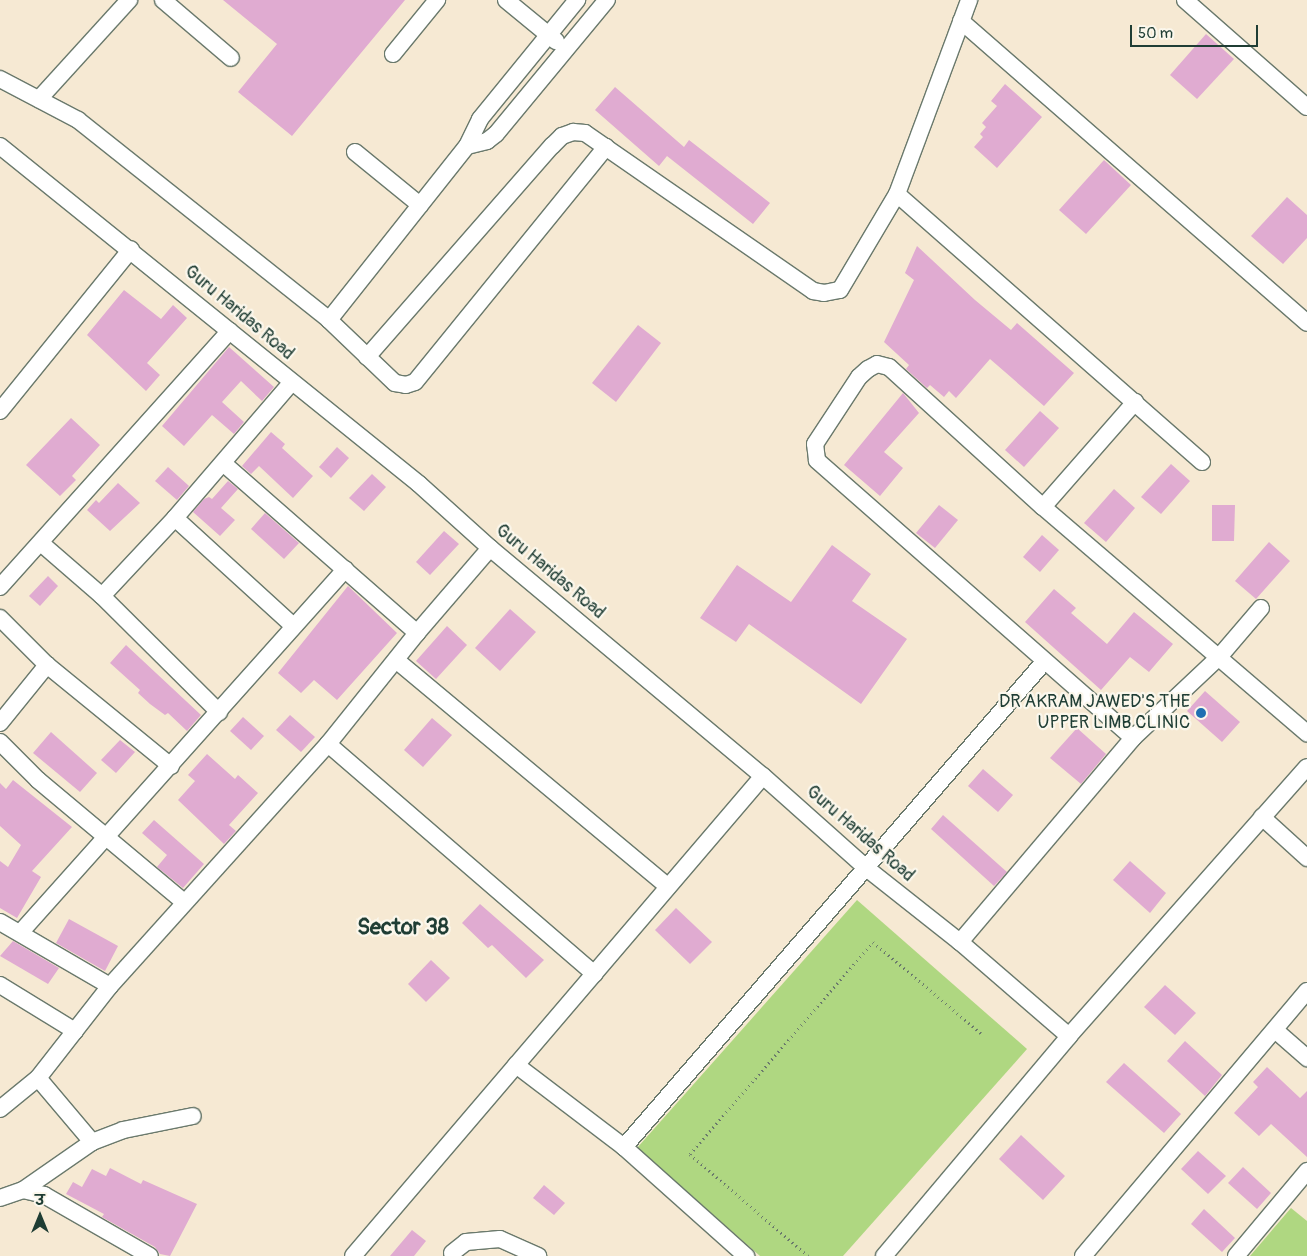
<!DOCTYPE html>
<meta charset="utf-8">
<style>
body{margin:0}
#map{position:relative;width:1307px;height:1256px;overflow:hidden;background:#f6e9d3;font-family:Pangolin,"Playpen Sans Deva",sans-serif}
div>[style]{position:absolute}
.green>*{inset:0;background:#afd781}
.building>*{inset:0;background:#e0abd1}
.path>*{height:3px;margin-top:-1.5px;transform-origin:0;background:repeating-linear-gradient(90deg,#6a796c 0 1px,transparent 0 5px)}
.roads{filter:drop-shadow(1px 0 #6a796c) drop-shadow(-1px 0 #6a796c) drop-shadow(0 1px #6a796c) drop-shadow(0 -1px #6a796c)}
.minor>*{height:16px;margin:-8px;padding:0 8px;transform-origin:8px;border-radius:8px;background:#fff}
.dots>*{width:14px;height:14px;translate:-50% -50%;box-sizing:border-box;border:2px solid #fbf7ec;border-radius:50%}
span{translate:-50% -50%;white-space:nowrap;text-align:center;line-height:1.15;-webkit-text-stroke:4.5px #fbf7ec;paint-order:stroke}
.street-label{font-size:18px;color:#1f3d34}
.poi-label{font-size:18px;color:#1f3d34}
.right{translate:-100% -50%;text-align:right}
.district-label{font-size:22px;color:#1f3d34;font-weight:700}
.north{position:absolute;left:15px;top:1191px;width:50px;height:50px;-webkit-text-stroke:4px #fbf7ec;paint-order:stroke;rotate:0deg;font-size:14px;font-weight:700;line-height:20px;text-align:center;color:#1f3d34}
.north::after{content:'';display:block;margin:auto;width:18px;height:22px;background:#1f3d34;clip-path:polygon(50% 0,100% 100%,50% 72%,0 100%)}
.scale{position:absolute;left:1130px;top:25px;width:128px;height:22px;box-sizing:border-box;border:2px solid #1f3d34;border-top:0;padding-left:6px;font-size:15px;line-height:18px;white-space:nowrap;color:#1f3d34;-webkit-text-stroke:4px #fbf7ec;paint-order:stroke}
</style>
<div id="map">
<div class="green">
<i style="clip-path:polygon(857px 900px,1027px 1049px,843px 1256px,760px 1256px,637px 1148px)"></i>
<i style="clip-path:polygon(1291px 1208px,1307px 1221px,1307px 1256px,1250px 1256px)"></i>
</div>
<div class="building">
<i style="clip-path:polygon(223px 0,405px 0,292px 136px,238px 92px,277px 44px)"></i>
<i style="clip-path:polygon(1206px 34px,1234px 59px,1197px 99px,1170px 75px)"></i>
<i style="clip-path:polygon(1005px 84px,1042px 117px,997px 168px,974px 147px,983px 137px,980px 134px,986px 127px,982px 123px,997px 106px,991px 101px)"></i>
<i style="clip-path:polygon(615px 87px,684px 147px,689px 140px,770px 203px,753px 224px,667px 156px,659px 166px,595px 110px)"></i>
<i style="clip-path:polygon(1104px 160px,1131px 185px,1086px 234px,1059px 210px)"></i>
<i style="clip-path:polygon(1287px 197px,1307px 215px,1307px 238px,1283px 264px,1251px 236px)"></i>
<i style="clip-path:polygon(917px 246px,975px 300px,1011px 330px,1017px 323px,1074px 373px,1044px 406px,990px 359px,956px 398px,949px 391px,944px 397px,930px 385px,927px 388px,906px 369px,909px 365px,884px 342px,914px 280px,905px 273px)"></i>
<i style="clip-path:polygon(124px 290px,161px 319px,173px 305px,187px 318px,147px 363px,160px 375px,146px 391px,87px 335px)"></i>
<i style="clip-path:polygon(638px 325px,661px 343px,616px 402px,592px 383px)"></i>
<i style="clip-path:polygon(229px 347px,274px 387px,262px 401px,241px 381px,222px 402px,244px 422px,234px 434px,212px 415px,184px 446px,162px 426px)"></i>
<i style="clip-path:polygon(903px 393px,919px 413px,884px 452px,903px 468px,880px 496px,844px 465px)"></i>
<i style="clip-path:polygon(1040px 411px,1059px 428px,1024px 467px,1005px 450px)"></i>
<i style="clip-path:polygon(71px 418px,100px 445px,72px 476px,76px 480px,60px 496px,26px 465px)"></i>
<i style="clip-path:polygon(271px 432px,285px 444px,282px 448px,313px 476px,293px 498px,259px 466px,251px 474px,242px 466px)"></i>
<i style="clip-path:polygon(337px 447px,349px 458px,331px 478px,319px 467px)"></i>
<i style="clip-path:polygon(1171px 464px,1190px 481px,1161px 514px,1141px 497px)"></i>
<i style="clip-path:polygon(168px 467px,189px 486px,177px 500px,155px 481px)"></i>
<i style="clip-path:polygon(372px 474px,386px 487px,364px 511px,349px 498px)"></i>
<i style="clip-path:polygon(228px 481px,238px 489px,221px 508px,235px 520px,220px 536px,193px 512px,204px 499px,209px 497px,212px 499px)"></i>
<i style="clip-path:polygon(118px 483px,140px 503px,110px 531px,87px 510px,96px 500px,99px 503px)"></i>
<i style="clip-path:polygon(1114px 489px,1135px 508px,1106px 542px,1084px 523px)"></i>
<i style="clip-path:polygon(939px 505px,958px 520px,935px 548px,916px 533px)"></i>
<i style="clip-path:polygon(1212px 505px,1235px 505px,1234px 541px,1212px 541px)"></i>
<i style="clip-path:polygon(265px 513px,299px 543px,284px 559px,251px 529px)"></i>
<i style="clip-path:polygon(444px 531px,459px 544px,430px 575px,416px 562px)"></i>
<i style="clip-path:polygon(1042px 535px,1059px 550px,1040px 572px,1023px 557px)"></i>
<i style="clip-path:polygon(1269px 542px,1290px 561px,1256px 599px,1235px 581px)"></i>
<i style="clip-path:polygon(832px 545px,871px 574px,852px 601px,907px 639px,861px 704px,749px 624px,736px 642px,700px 618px,737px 565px,791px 602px)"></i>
<i style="clip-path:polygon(48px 576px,58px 586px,40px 606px,29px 596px)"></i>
<i style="clip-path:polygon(348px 586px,397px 633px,337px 700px,314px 680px,301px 693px,278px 673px)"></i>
<i style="clip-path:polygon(1054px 589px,1076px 608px,1071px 613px,1107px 644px,1134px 612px,1173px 644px,1149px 672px,1130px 657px,1101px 690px,1025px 622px)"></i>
<i style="clip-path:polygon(510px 609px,536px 632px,500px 671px,475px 648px)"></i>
<i style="clip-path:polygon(447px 626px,467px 645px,436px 679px,416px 661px)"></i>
<i style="clip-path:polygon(126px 645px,201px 715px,187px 731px,168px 713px,165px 715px,150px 704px,138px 693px,140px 690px,110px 663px)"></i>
<i style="clip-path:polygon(1205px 691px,1240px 722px,1222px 742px,1187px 711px)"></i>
<i style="clip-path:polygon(290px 715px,315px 737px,301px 752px,276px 730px)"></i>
<i style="clip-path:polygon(243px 717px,264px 736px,251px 750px,230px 731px)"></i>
<i style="clip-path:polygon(432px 718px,452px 735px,423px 767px,404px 750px)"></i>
<i style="clip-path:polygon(1077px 728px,1106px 754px,1081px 784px,1050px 758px)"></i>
<i style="clip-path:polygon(51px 732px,97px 773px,80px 792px,33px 753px)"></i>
<i style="clip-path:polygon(120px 740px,135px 752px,116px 773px,101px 760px)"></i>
<i style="clip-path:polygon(207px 754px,235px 779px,238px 775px,258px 793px,229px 825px,236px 831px,224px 844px,178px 800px,195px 781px,188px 775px)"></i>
<i style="clip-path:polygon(983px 769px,1013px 795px,998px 812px,968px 786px)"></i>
<i style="clip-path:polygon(13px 780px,72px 827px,32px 871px,41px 877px,17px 918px,0 908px,0 861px,8px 867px,21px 845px,0 826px,0 783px,6px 789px)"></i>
<i style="clip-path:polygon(943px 815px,1007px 872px,994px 886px,931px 829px)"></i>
<i style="clip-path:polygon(154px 820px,204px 864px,183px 888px,157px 867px,167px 855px,142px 833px)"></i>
<i style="clip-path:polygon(1130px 861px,1166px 893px,1150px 913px,1113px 880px)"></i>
<i style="clip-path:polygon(480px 904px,544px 960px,526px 978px,492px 945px,488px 948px,462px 923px)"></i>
<i style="clip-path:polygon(676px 908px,712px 942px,690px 964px,655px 930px)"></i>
<i style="clip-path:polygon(69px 919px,118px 946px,105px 971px,56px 943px)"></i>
<i style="clip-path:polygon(13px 941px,59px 968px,48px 984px,0 956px)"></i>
<i style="clip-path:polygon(431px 960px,450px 978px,426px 1002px,408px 984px)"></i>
<i style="clip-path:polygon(1165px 985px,1196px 1013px,1175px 1035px,1144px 1007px)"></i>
<i style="clip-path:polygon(1185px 1041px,1222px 1075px,1205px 1096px,1167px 1061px)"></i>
<i style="clip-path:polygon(1124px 1063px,1181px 1114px,1164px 1133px,1106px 1082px)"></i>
<i style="clip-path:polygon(1267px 1067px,1300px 1098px,1307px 1091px,1307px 1157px,1271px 1124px,1259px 1136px,1234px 1113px,1258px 1087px,1253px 1082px)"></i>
<i style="clip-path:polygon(1021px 1135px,1065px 1176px,1043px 1200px,999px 1159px)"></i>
<i style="clip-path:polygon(1198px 1151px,1226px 1176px,1208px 1194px,1181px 1169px)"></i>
<i style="clip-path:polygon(1243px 1167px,1271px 1193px,1257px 1209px,1228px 1183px)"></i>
<i style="clip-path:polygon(110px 1168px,141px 1184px,143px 1180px,197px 1204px,170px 1256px,160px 1254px,155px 1247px,102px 1217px,104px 1214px,66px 1194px,73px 1182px,82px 1187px,92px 1169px,106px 1176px)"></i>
<i style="clip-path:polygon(544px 1185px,565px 1203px,554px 1215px,533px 1198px)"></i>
<i style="clip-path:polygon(1204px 1209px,1235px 1238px,1222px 1252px,1191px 1224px)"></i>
<i style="clip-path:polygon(412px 1230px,426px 1241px,414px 1256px,390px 1256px)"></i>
</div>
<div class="path">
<i style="left:808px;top:1256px;width:156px;rotate:-139.2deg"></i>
<i style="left:690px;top:1154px;width:280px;rotate:-49.2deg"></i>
<i style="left:873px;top:942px;width:143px;rotate:40.2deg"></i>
</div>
<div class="roads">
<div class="minor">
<i style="left:163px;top:0;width:89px;rotate:40.5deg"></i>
<i style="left:506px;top:0;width:65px;rotate:39.4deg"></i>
<i style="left:1185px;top:0;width:162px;rotate:41.3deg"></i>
<i style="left:961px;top:21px;width:459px;rotate:41.1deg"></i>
<i style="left:393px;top:54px;width:70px;rotate:-50.8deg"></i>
<i style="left:0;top:79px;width:88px;rotate:27.7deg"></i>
<i style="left:78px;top:120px;width:321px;rotate:38.5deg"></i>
<i style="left:329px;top:320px;width:91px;rotate:43.7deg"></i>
<i style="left:395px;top:383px;width:11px;rotate:10deg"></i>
<i style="left:406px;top:385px;width:9px;rotate:-18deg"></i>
<i style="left:415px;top:382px;width:303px;rotate:-50.9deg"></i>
<i style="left:39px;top:99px;width:134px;rotate:-47.7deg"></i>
<i style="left:0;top:146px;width:538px;rotate:38.89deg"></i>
<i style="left:419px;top:484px;width:96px;rotate:42deg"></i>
<i style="left:490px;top:548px;width:356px;rotate:39.9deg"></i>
<i style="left:763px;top:776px;width:137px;rotate:41.7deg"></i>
<i style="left:865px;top:867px;width:121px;rotate:38.3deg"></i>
<i style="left:960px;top:942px;width:144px;rotate:40.8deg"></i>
<i style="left:467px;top:146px;width:21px;rotate:-14deg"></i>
<i style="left:487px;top:141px;width:11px;rotate:-38deg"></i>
<i style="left:496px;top:134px;width:174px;rotate:-50.4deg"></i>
<i style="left:355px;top:152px;width:84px;rotate:39.2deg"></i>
<i style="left:897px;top:194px;width:406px;rotate:41.3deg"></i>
<i style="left:329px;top:320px;width:222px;rotate:-51.6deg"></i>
<i style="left:467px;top:146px;width:30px;rotate:-64deg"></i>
<i style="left:480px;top:119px;width:154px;rotate:-50.8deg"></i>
<i style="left:367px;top:357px;width:281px;rotate:-48.8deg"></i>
<i style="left:552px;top:146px;width:14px;rotate:-45deg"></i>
<i style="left:562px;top:136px;width:12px;rotate:-20deg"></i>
<i style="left:573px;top:132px;width:12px;rotate:5deg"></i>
<i style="left:585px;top:133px;width:277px;rotate:34.7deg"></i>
<i style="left:813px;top:291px;width:11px;rotate:10deg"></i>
<i style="left:824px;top:293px;width:16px;rotate:-11deg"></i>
<i style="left:840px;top:290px;width:112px;rotate:-59.3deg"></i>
<i style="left:897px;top:194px;width:207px;rotate:-69.6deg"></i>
<i style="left:0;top:411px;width:208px;rotate:-51deg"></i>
<i style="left:223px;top:463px;width:258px;rotate:41.2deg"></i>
<i style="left:1043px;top:507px;width:140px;rotate:-48.8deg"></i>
<i style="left:175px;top:518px;width:159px;rotate:42.4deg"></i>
<i style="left:42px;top:544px;width:79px;rotate:40.9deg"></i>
<i style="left:102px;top:596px;width:165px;rotate:44.8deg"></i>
<i style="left:0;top:587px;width:344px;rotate:-48.1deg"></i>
<i style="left:102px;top:596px;width:107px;rotate:-46.9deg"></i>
<i style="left:175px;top:518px;width:179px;rotate:-49.3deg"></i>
<i style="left:0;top:618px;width:66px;rotate:45deg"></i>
<i style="left:47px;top:665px;width:160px;rotate:39.2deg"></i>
<i style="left:396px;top:660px;width:354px;rotate:39.8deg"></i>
<i style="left:0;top:723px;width:75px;rotate:-51deg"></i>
<i style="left:1133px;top:738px;width:421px;rotate:-138.7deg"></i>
<i style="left:817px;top:460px;width:16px;rotate:-97deg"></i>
<i style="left:815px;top:444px;width:80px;rotate:-56.7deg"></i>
<i style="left:859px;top:377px;width:12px;rotate:-42deg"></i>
<i style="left:868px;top:369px;width:10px;rotate:-29deg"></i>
<i style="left:877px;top:364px;width:12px;rotate:14deg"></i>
<i style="left:889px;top:367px;width:208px;rotate:42.3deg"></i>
<i style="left:1043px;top:507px;width:348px;rotate:40.6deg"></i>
<i style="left:0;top:742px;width:54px;rotate:45deg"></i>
<i style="left:38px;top:780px;width:190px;rotate:39.9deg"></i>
<i style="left:328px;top:744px;width:352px;rotate:40.8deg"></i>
<i style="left:1262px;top:817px;width:61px;rotate:42.3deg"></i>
<i style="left:0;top:922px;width:127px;rotate:30.2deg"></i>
<i style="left:20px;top:933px;width:488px;rotate:-48.2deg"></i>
<i style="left:960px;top:942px;width:267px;rotate:-49.7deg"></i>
<i style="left:1133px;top:738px;width:120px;rotate:-43.3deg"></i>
<i style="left:1220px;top:656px;width:63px;rotate:-49.5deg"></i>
<i style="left:0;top:985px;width:88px;rotate:31.5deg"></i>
<i style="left:1275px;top:1030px;width:43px;rotate:41.2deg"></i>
<i style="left:516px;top:1065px;width:136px;rotate:37.2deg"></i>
<i style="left:624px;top:1147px;width:164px;rotate:41.8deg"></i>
<i style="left:38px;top:1078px;width:84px;rotate:49.8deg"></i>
<i style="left:0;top:1109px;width:49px;rotate:-39.2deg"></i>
<i style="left:38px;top:1078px;width:117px;rotate:-52deg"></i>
<i style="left:110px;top:986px;width:326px;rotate:-48deg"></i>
<i style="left:328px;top:744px;width:142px;rotate:-51.3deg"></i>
<i style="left:417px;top:633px;width:112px;rotate:-49.3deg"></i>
<i style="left:624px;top:1147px;width:642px;rotate:-49.11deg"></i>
<i style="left:23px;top:1190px;width:84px;rotate:-34.8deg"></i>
<i style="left:92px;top:1142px;width:33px;rotate:-21deg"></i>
<i style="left:123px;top:1130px;width:71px;rotate:-11.3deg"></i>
<i style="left:0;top:1198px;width:24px;rotate:-19deg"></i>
<i style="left:23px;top:1190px;width:22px;rotate:13deg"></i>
<i style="left:44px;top:1195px;width:122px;rotate:29.9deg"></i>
<i style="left:452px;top:1253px;width:18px;rotate:-38deg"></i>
<i style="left:466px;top:1242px;width:34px;rotate:-5deg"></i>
<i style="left:500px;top:1239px;width:42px;rotate:24.1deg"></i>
<i style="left:353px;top:1256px;width:631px;rotate:-49.5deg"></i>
<i style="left:884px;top:1256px;width:287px;rotate:-49.9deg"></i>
<i style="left:1069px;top:1036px;width:359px;rotate:-48.5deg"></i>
<i style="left:1083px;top:1256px;width:347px;rotate:-49.8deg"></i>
<i style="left:1236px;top:1256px;width:111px;rotate:-50.1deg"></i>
</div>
</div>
<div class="dots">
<i style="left:1201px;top:713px;background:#1f6fb2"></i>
</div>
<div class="street-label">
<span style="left:239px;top:313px;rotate:40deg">Guru Haridas Road</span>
<span style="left:550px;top:572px;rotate:40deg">Guru Haridas Road</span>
<span style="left:860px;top:834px;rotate:41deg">Guru Haridas Road</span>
</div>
<div class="poi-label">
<span class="right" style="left:1190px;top:713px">DR AKRAM JAWED'S THE<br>UPPER LIMB CLINIC</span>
</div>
<div class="district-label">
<span style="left:403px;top:928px">Sector 38</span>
</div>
<div class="north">उ</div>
<div class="scale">50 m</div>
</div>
